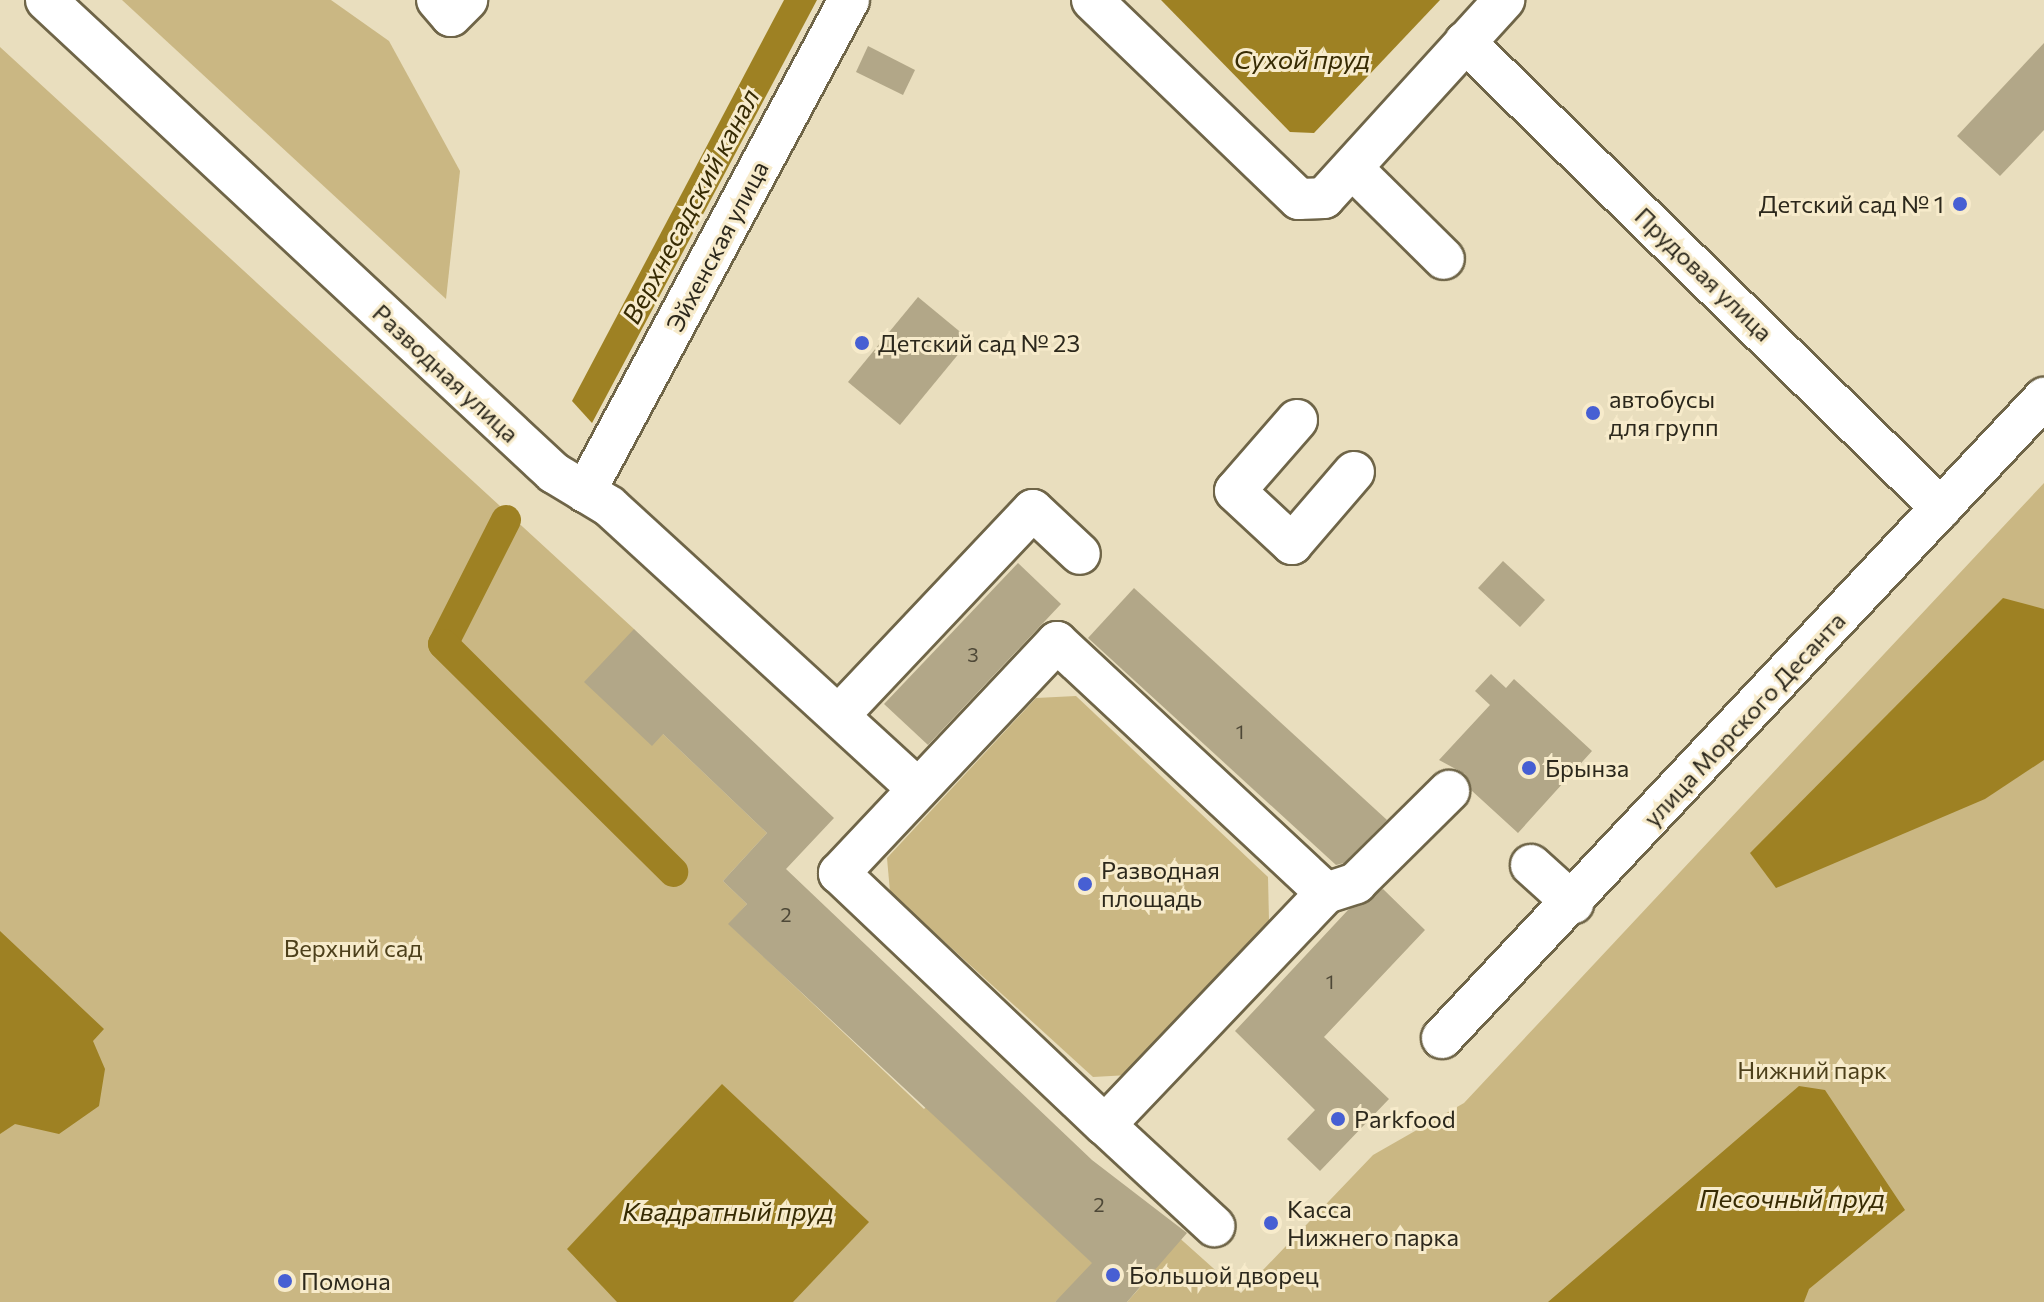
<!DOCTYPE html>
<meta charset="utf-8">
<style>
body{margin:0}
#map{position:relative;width:2044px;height:1302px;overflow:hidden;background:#e9debe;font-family:Commissioner,sans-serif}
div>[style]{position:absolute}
.green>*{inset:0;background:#cab783}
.water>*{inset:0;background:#9e8123}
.canal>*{height:30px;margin:-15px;padding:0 15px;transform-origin:15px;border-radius:15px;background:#9e8123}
.building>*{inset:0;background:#b2a788}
.roads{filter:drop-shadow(2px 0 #6f6548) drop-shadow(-2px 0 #6f6548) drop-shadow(0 2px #6f6548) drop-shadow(0 -2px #6f6548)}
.minor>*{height:40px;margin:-20px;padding:0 20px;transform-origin:20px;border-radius:20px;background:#fff}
.dots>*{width:22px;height:22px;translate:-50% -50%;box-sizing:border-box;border:4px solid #f7ebcb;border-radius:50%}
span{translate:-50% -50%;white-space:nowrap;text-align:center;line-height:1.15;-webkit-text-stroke:6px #f7ebcb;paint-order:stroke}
.number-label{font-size:20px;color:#4e4837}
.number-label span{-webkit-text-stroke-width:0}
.poi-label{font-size:24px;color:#2c281c}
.right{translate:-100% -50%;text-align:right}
.left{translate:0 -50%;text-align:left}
.street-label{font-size:24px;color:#2c281c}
.park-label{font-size:24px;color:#4d401b}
.water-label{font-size:26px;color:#372b03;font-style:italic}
</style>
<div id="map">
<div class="green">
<i style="clip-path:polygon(122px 0,331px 0,389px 41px,460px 171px,446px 299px)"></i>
<i style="clip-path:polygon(0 47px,634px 629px,663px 734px,767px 833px,723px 881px,747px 904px,729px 924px,924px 1109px,946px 1087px,951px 1131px,1096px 1266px,1055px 1302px,0 1302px)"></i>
<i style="clip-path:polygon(2044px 483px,2044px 1302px,1127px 1302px,1145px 1282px,1119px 1258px,1156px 1217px,1241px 1293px,1373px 1155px,1464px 1103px)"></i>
<i style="clip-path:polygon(1076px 696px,1268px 877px,1269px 921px,1129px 1075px,1093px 1077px,890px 892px,887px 858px,1036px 698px)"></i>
</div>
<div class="water">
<i style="clip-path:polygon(784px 0,817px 0,592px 423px,572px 401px)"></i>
<i style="clip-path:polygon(1161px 0,1440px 0,1314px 133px,1290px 132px)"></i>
<i style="clip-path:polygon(2003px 598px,2044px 609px,2044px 760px,1985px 799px,1776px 888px,1750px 853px)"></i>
<i style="clip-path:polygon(0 931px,104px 1029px,93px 1041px,105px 1069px,99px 1106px,59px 1134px,15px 1124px,0 1134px)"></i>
<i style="clip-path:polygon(722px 1084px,869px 1222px,793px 1302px,617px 1302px,567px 1249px)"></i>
<i style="clip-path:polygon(1799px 1086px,1825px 1090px,1905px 1210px,1809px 1289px,1804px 1302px,1548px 1302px)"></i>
</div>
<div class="canal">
<i style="left:506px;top:520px;width:139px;rotate:116.9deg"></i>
<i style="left:443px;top:644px;width:324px;rotate:44.7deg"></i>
</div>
<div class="building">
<i style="clip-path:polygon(2044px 43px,2044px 130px,2000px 176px,1957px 136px)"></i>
<i style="clip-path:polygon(868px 46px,915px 70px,903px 95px,856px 72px)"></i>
<i style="clip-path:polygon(918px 297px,970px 340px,900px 425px,848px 382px)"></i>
<i style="clip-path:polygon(1503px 561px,1545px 600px,1520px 627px,1478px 588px)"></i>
<i style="clip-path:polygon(1018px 563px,1061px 604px,928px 745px,884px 704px)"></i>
<i style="clip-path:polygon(1134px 588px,1387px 820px,1344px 863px,1336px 865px,1088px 638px)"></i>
<i style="clip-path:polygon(634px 629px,834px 818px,786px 869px,1092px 1160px,1187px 1233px,1127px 1302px,1055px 1302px,1092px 1263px,728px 924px,747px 904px,723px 881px,767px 833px,663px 734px,652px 746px,584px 682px)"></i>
<i style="clip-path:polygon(1491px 674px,1506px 688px,1514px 679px,1592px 751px,1518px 833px,1471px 790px,1465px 774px,1439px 760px,1490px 705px,1475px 691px)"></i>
<i style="clip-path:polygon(1383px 889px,1425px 930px,1324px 1037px,1389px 1099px,1320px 1171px,1287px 1139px,1315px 1110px,1235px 1031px,1348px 910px)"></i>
</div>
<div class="roads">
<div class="minor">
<i style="left:46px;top:0;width:694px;rotate:42.96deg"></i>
<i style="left:554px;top:473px;width:64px;rotate:31deg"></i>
<i style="left:609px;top:506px;width:419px;rotate:42.5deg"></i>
<i style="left:437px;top:0;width:21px;rotate:49deg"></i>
<i style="left:451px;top:16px;width:23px;rotate:-45deg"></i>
<i style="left:1092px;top:0;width:287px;rotate:43.9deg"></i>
<i style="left:1299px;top:199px;width:25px;rotate:-2deg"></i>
<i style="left:1324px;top:198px;width:268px;rotate:-47.7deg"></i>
<i style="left:1465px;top:42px;width:666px;rotate:44.39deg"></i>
<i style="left:1352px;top:168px;width:129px;rotate:44.7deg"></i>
<i style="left:1297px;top:420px;width:94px;rotate:131.1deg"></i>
<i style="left:1235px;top:491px;width:78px;rotate:42.9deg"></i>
<i style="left:1292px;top:544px;width:95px;rotate:-49.3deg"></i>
<i style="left:585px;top:492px;width:558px;rotate:-61.78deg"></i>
<i style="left:839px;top:715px;width:282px;rotate:-46.6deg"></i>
<i style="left:1033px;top:510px;width:64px;rotate:43.1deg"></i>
<i style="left:1531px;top:865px;width:57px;rotate:42.1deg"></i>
<i style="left:1326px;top:893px;width:368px;rotate:-137deg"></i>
<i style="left:1057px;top:642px;width:318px;rotate:133.3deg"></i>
<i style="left:839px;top:873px;width:366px;rotate:43.5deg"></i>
<i style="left:1105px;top:1125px;width:320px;rotate:-46.4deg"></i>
<i style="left:1326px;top:893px;width:32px;rotate:-18deg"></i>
<i style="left:1356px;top:883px;width:131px;rotate:-44.7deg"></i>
<i style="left:1442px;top:1038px;width:879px;rotate:-46.75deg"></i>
<i style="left:1105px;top:1125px;width:149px;rotate:42.8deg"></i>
</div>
</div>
<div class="dots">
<i style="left:1960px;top:204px;background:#475fd3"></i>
<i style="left:862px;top:343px;background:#475fd3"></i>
<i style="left:1593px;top:413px;background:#475fd3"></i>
<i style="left:1529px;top:768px;background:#475fd3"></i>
<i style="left:1085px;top:884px;background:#475fd3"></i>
<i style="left:1338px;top:1119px;background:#475fd3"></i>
<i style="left:1271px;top:1223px;background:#475fd3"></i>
<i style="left:1113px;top:1275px;background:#475fd3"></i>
<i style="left:285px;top:1281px;background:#475fd3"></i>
</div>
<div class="number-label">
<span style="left:973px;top:654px">3</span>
<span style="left:1240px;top:731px">1</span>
<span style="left:786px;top:914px">2</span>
<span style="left:1330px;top:981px">1</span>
<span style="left:1099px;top:1204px">2</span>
</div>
<div class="poi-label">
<span class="right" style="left:1944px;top:204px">Детский сад № 1</span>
<span class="left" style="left:878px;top:343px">Детский сад № 23</span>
<span class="left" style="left:1609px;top:413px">автобусы<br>для групп</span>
<span class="left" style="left:1545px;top:768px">Брынза</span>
<span class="left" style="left:1101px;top:884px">Разводная<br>площадь</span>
<span class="left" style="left:1354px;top:1119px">Parkfood</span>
<span class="left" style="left:1287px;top:1223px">Касса<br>Нижнего парка</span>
<span class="left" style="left:1129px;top:1275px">Большой дворец</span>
<span class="left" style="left:301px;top:1281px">Помона</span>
</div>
<div class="street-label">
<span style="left:717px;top:246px;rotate:-62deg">Эйхенская улица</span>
<span style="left:1704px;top:274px;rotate:44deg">Прудовая улица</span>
<span style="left:446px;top:373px;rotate:43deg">Разводная улица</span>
<span style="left:1744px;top:719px;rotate:-47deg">улица Морского Десанта</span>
</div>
<div class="park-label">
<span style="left:353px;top:948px">Верхний сад</span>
<span style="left:1812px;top:1070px">Нижний парк</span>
</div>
<div class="water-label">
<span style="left:1302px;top:59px">Сухой пруд</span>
<span style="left:690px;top:206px;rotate:-62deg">Верхнесадский канал</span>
<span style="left:1792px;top:1198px">Песочный пруд</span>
<span style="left:728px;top:1211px">Квадратный пруд</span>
</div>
</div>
